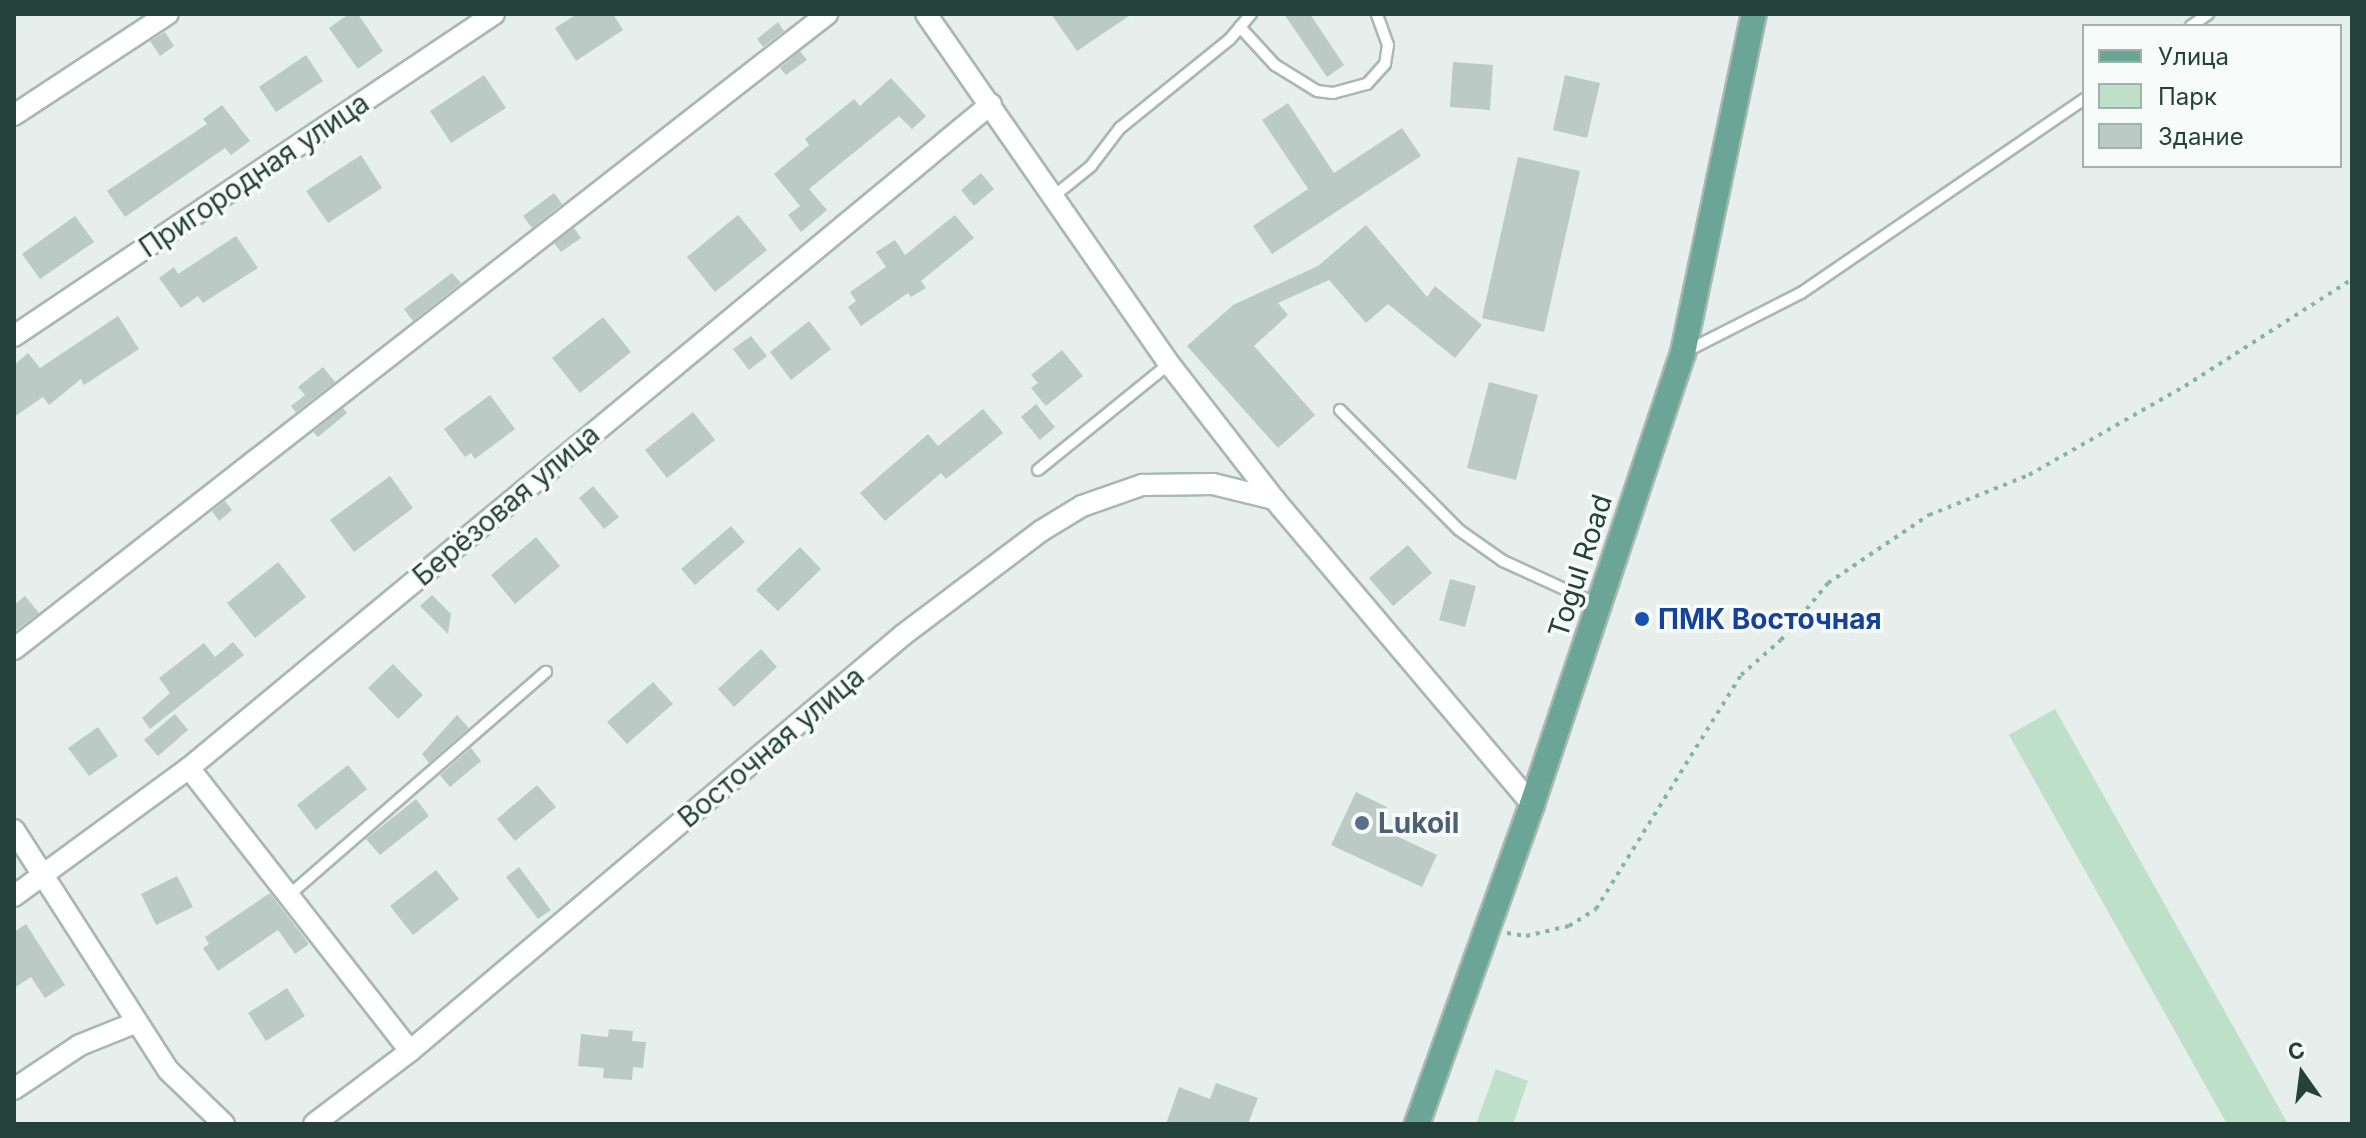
<!DOCTYPE html>
<meta charset="utf-8">
<style>
body{margin:0}
#map{position:relative;width:2366px;height:1138px;overflow:hidden;background:#e6efeb;font-family:Inter,sans-serif}
div>[style]{position:absolute}
.green>*{inset:0;background:#bfe0c8}
.building>*{inset:0;background:#bbcac4}
.path>*{height:4px;margin-top:-2px;transform-origin:0;background:repeating-linear-gradient(90deg,#86b3a5 0 4px,transparent 0 10px)}
.roads{filter:drop-shadow(2px 0 #a8b8b2) drop-shadow(-2px 0 #a8b8b2) drop-shadow(0 2px #a8b8b2) drop-shadow(0 -2px #a8b8b2)}
.service>*{height:10px;margin:-5px;padding:0 5px;transform-origin:5px;border-radius:5px;background:#fff}
.minor>*{height:20px;margin:-10px;padding:0 10px;transform-origin:10px;border-radius:10px;background:#fff}
.primary>*{height:24px;margin:-12px;padding:0 12px;transform-origin:12px;border-radius:12px;background:#6aa596}
.dots>*{width:22px;height:22px;translate:-50% -50%;box-sizing:border-box;border:4px solid #f7fbf9;border-radius:50%}
span{translate:-50% -50%;white-space:nowrap;text-align:center;line-height:1.15;-webkit-text-stroke:7px #f7fbf9;paint-order:stroke}
.street-label{font-size:28px;color:#24423a}
.transit-label{font-size:28px;color:#164399;font-weight:700}
.left{translate:0 -50%;text-align:left}
.service-label{font-size:28px;color:#4e5e75;font-weight:700}
.frame{position:absolute;inset:0;border:16px solid #24423a;pointer-events:none}
.legend{position:absolute;left:2082px;top:24px;width:260px;height:144px;box-sizing:border-box;background:#f7fbf9;border:2px solid #a3b1ad;margin:0;padding:10px 14px;list-style:none;font-size:24px;color:#24423a}
.legend li{display:flex;align-items:center;gap:16px;height:40px}
.legend b{width:40px;border:2px solid #a3b1ad}
.north{position:absolute;left:2262px;top:1034px;width:80px;height:80px;-webkit-text-stroke:6px #f7fbf9;paint-order:stroke;rotate:346deg;font-size:22px;font-weight:700;line-height:32px;text-align:center;color:#24423a}
.north::after{content:'';display:block;margin:auto;width:28px;height:36px;background:#24423a;clip-path:polygon(50% 0,100% 100%,50% 72%,0 100%)}
</style>
<div id="map">
<div class="green">
<i style="clip-path:polygon(2055px 709px,2288px 1124px,2227px 1124px,2009px 735px)"></i>
<i style="clip-path:polygon(1496px 1069px,1528px 1081px,1513px 1124px,1476px 1124px)"></i>
</div>
<div class="building">
<i style="clip-path:polygon(349px 14px,358px 14px,383px 51px,358px 69px,329px 28px)"></i>
<i style="clip-path:polygon(577px 14px,613px 14px,623px 30px,576px 61px,555px 28px)"></i>
<i style="clip-path:polygon(1051px 14px,1132px 14px,1077px 51px)"></i>
<i style="clip-path:polygon(1284px 14px,1310px 14px,1344px 65px,1327px 77px)"></i>
<i style="clip-path:polygon(778px 22px,784px 31px,763px 47px,757px 39px)"></i>
<i style="clip-path:polygon(165px 32px,174px 46px,160px 56px,150px 41px)"></i>
<i style="clip-path:polygon(800px 51px,807px 60px,786px 75px,780px 68px)"></i>
<i style="clip-path:polygon(306px 55px,323px 81px,276px 112px,259px 87px)"></i>
<i style="clip-path:polygon(1453px 62px,1493px 65px,1490px 110px,1450px 107px)"></i>
<i style="clip-path:polygon(484px 75px,506px 108px,451px 143px,430px 111px)"></i>
<i style="clip-path:polygon(1565px 75px,1600px 83px,1587px 138px,1553px 130px)"></i>
<i style="clip-path:polygon(891px 78px,926px 116px,912px 129px,899px 116px,809px 189px,827px 210px,801px 232px,788px 215px,800px 206px,774px 174px,809px 145px,805px 139px,854px 99px,860px 106px)"></i>
<i style="clip-path:polygon(1288px 103px,1334px 173px,1402px 128px,1421px 156px,1272px 254px,1253px 226px,1308px 189px,1262px 120px)"></i>
<i style="clip-path:polygon(222px 105px,250px 141px,231px 155px,225px 148px,125px 217px,107px 191px,207px 124px,203px 119px)"></i>
<i style="clip-path:polygon(361px 155px,382px 188px,328px 223px,306px 191px)"></i>
<i style="clip-path:polygon(1518px 157px,1580px 171px,1544px 332px,1482px 318px)"></i>
<i style="clip-path:polygon(981px 173px,994px 189px,974px 206px,961px 190px)"></i>
<i style="clip-path:polygon(554px 193px,562px 204px,532px 228px,523px 216px)"></i>
<i style="clip-path:polygon(738px 215px,767px 250px,715px 292px,687px 257px)"></i>
<i style="clip-path:polygon(955px 215px,974px 238px,921px 281px,926px 288px,911px 297px,908px 293px,861px 326px,848px 307px,856px 301px,850px 292px,886px 267px,876px 252px,895px 240px,905px 255px)"></i>
<i style="clip-path:polygon(75px 216px,94px 242px,40px 279px,22px 254px)"></i>
<i style="clip-path:polygon(1366px 225px,1427px 297px,1435px 286px,1482px 325px,1455px 358px,1388px 304px,1366px 323px,1329px 280px,1278px 303px,1288px 315px,1254px 346px,1315px 415px,1278px 448px,1187px 346px,1233px 305px,1318px 266px)"></i>
<i style="clip-path:polygon(574px 228px,581px 238px,561px 252px,554px 243px)"></i>
<i style="clip-path:polygon(236px 236px,258px 268px,203px 303px,198px 296px,181px 308px,159px 278px,174px 267px,178px 274px)"></i>
<i style="clip-path:polygon(452px 273px,461px 283px,413px 321px,404px 309px)"></i>
<i style="clip-path:polygon(118px 316px,139px 349px,84px 385px,81px 379px,49px 405px,43px 397px,14px 417px,14px 365px,28px 353px,40px 368px)"></i>
<i style="clip-path:polygon(603px 317px,631px 352px,580px 393px,552px 358px)"></i>
<i style="clip-path:polygon(809px 321px,831px 349px,791px 380px,770px 352px)"></i>
<i style="clip-path:polygon(751px 336px,767px 356px,749px 370px,733px 349px)"></i>
<i style="clip-path:polygon(1062px 350px,1083px 376px,1046px 406px,1031px 388px,1038px 383px,1031px 375px)"></i>
<i style="clip-path:polygon(323px 367px,335px 382px,296px 412px,291px 406px,305px 395px,298px 387px)"></i>
<i style="clip-path:polygon(1489px 382px,1538px 395px,1516px 480px,1467px 468px)"></i>
<i style="clip-path:polygon(490px 395px,515px 429px,475px 459px,471px 453px,465px 457px,444px 429px)"></i>
<i style="clip-path:polygon(1036px 404px,1055px 427px,1040px 440px,1021px 417px)"></i>
<i style="clip-path:polygon(343px 408px,347px 413px,318px 437px,313px 432px)"></i>
<i style="clip-path:polygon(983px 409px,1003px 433px,946px 479px,941px 473px,885px 521px,860px 493px,928px 434px,938px 446px)"></i>
<i style="clip-path:polygon(693px 412px,715px 440px,667px 478px,645px 450px)"></i>
<i style="clip-path:polygon(390px 476px,413px 508px,354px 552px,330px 520px)"></i>
<i style="clip-path:polygon(593px 486px,619px 517px,604px 529px,579px 498px)"></i>
<i style="clip-path:polygon(225px 501px,232px 510px,219px 521px,212px 511px)"></i>
<i style="clip-path:polygon(731px 526px,745px 542px,695px 585px,681px 569px)"></i>
<i style="clip-path:polygon(536px 537px,560px 566px,515px 604px,491px 575px)"></i>
<i style="clip-path:polygon(1408px 545px,1432px 573px,1393px 606px,1369px 578px)"></i>
<i style="clip-path:polygon(800px 547px,821px 569px,778px 611px,756px 590px)"></i>
<i style="clip-path:polygon(278px 562px,306px 597px,255px 638px,227px 603px)"></i>
<i style="clip-path:polygon(1450px 579px,1476px 586px,1465px 627px,1439px 620px)"></i>
<i style="clip-path:polygon(432px 595px,451px 614px,448px 634px,420px 606px)"></i>
<i style="clip-path:polygon(25px 596px,39px 613px,14px 632px,14px 605px)"></i>
<i style="clip-path:polygon(233px 642px,244px 655px,150px 729px,142px 718px,170px 693px,159px 678px,204px 643px,215px 657px)"></i>
<i style="clip-path:polygon(761px 649px,777px 667px,734px 707px,718px 689px)"></i>
<i style="clip-path:polygon(393px 664px,423px 695px,398px 719px,368px 688px)"></i>
<i style="clip-path:polygon(653px 682px,673px 704px,627px 744px,607px 722px)"></i>
<i style="clip-path:polygon(175px 714px,188px 730px,158px 756px,144px 740px)"></i>
<i style="clip-path:polygon(457px 715px,469px 728px,429px 763px,422px 754px)"></i>
<i style="clip-path:polygon(98px 727px,118px 756px,89px 776px,68px 748px)"></i>
<i style="clip-path:polygon(471px 748px,481px 761px,450px 787px,440px 775px)"></i>
<i style="clip-path:polygon(348px 765px,367px 789px,316px 830px,297px 805px)"></i>
<i style="clip-path:polygon(537px 785px,556px 807px,515px 841px,497px 819px)"></i>
<i style="clip-path:polygon(1356px 792px,1387px 807px,1377px 827px,1437px 855px,1422px 887px,1331px 845px)"></i>
<i style="clip-path:polygon(416px 799px,429px 816px,380px 855px,366px 839px)"></i>
<i style="clip-path:polygon(519px 867px,551px 910px,538px 919px,506px 877px)"></i>
<i style="clip-path:polygon(436px 870px,459px 899px,413px 935px,390px 906px)"></i>
<i style="clip-path:polygon(177px 876px,193px 907px,156px 925px,141px 894px)"></i>
<i style="clip-path:polygon(270px 893px,309px 944px,295px 954px,278px 930px,218px 971px,203px 948px,209px 944px,205px 937px)"></i>
<i style="clip-path:polygon(26px 924px,65px 985px,45px 998px,31px 977px,14px 988px,14px 932px)"></i>
<i style="clip-path:polygon(287px 988px,305px 1016px,266px 1041px,248px 1013px)"></i>
<i style="clip-path:polygon(609px 1029px,633px 1031px,632px 1041px,646px 1042px,643px 1068px,633px 1067px,632px 1080px,603px 1078px,604px 1068px,578px 1066px,581px 1034px,608px 1037px)"></i>
<i style="clip-path:polygon(1216px 1083px,1258px 1098px,1248px 1124px,1166px 1124px,1179px 1087px,1210px 1099px)"></i>
</div>
<div class="path">
<i style="left:1507px;top:933px;width:19px;rotate:9deg"></i>
<i style="left:1526px;top:936px;width:44px;rotate:-13.1deg"></i>
<i style="left:1569px;top:926px;width:32px;rotate:-32deg"></i>
<i style="left:1596px;top:909px;width:275px;rotate:-58.2deg"></i>
<i style="left:1741px;top:675px;width:53px;rotate:-41.2deg"></i>
<i style="left:1781px;top:640px;width:74px;rotate:-50.5deg"></i>
<i style="left:1828px;top:583px;width:122px;rotate:-34deg"></i>
<i style="left:1929px;top:515px;width:108px;rotate:-21.8deg"></i>
<i style="left:2029px;top:475px;width:180px;rotate:-29.7deg"></i>
<i style="left:2185px;top:386px;width:198px;rotate:-32.6deg"></i>
</div>
<div class="roads">
<div class="service">
<i style="left:2191px;top:26px;width:21px;rotate:-35deg"></i>
<i style="left:1240px;top:27px;width:52px;rotate:47.4deg"></i>
<i style="left:1275px;top:65px;width:49px;rotate:31.8deg"></i>
<i style="left:1317px;top:91px;width:16px;rotate:7deg"></i>
<i style="left:1333px;top:93px;width:35px;rotate:-15deg"></i>
<i style="left:1367px;top:84px;width:27px;rotate:-48deg"></i>
<i style="left:1385px;top:64px;width:19px;rotate:-81deg"></i>
<i style="left:1388px;top:45px;width:33px;rotate:-110deg"></i>
<i style="left:1054px;top:196px;width:48px;rotate:-39deg"></i>
<i style="left:1091px;top:166px;width:48px;rotate:-52.7deg"></i>
<i style="left:1120px;top:128px;width:141px;rotate:-39deg"></i>
<i style="left:1230px;top:39px;width:33px;rotate:-50deg"></i>
<i style="left:1685px;top:352px;width:130px;rotate:-27deg"></i>
<i style="left:1801px;top:293px;width:343px;rotate:-34.4deg"></i>
<i style="left:1340px;top:410px;width:169px;rotate:45.2deg"></i>
<i style="left:1459px;top:530px;width:54px;rotate:35.2deg"></i>
<i style="left:1503px;top:561px;width:103px;rotate:24.6deg"></i>
<i style="left:1038px;top:470px;width:169px;rotate:-39deg"></i>
<i style="left:288px;top:896px;width:342px;rotate:-41deg"></i>
</div>
<div class="minor">
<i style="left:926px;top:14px;width:422px;rotate:55.2deg"></i>
<i style="left:1167px;top:361px;width:175px;rotate:52.2deg"></i>
<i style="left:1274px;top:499px;width:399px;rotate:49.8deg"></i>
<i style="left:14px;top:115px;width:184px;rotate:-33.3deg"></i>
<i style="left:14px;top:336px;width:578px;rotate:-33.86deg"></i>
<i style="left:14px;top:649px;width:1032px;rotate:-37.99deg"></i>
<i style="left:189px;top:768px;width:359px;rotate:52deg"></i>
<i style="left:14px;top:830px;width:285px;rotate:57.3deg"></i>
<i style="left:168px;top:1070px;width:78px;rotate:44deg"></i>
<i style="left:14px;top:896px;width:217px;rotate:-36.2deg"></i>
<i style="left:189px;top:768px;width:1041px;rotate:-39.62deg"></i>
<i style="left:14px;top:1089px;width:79px;rotate:-33.7deg"></i>
<i style="left:80px;top:1045px;width:59px;rotate:-21.8deg"></i>
<i style="left:314px;top:1124px;width:121px;rotate:-37.2deg"></i>
<i style="left:410px;top:1051px;width:645px;rotate:-40.16deg"></i>
<i style="left:903px;top:635px;width:173px;rotate:-37deg"></i>
<i style="left:1041px;top:531px;width:48px;rotate:-31.4deg"></i>
<i style="left:1082px;top:506px;width:64px;rotate:-19.3deg"></i>
<i style="left:1142px;top:485px;width:71px;rotate:-0.8deg"></i>
<i style="left:1213px;top:484px;width:63px;rotate:13.8deg"></i>
</div>
<div class="primary">
<i style="left:1417px;top:1124px;width:340px;rotate:-70.2deg"></i>
<i style="left:1532px;top:804px;width:476px;rotate:-71.5deg"></i>
<i style="left:1683px;top:353px;width:346px;rotate:-78.2deg"></i>
</div>
</div>
<div class="dots">
<i style="left:1642px;top:619px;background:#1a4fb4"></i>
<i style="left:1362px;top:823px;background:#5c6f8a"></i>
</div>
<div class="street-label">
<span style="left:254px;top:175px;rotate:-34deg">Пригородная улица</span>
<span style="left:506px;top:505px;rotate:-40deg">Берёзовая улица</span>
<span style="left:1580px;top:566px;rotate:-72deg">Togul Road</span>
<span style="left:771px;top:747px;rotate:-40deg">Восточная улица</span>
</div>
<div class="transit-label">
<span class="left" style="left:1658px;top:619px">ПМК Восточная</span>
</div>
<div class="service-label">
<span class="left" style="left:1378px;top:823px">Lukoil</span>
</div>
<div class="frame"></div>
<ul class="legend">
<li><b style="height:10px;background:#6aa596"></b>Улица</li>
<li><b style="height:22px;background:#bfe0c8"></b>Парк</li>
<li><b style="height:22px;background:#bbcac4"></b>Здание</li>
</ul>
<div class="north">С</div>
</div>
